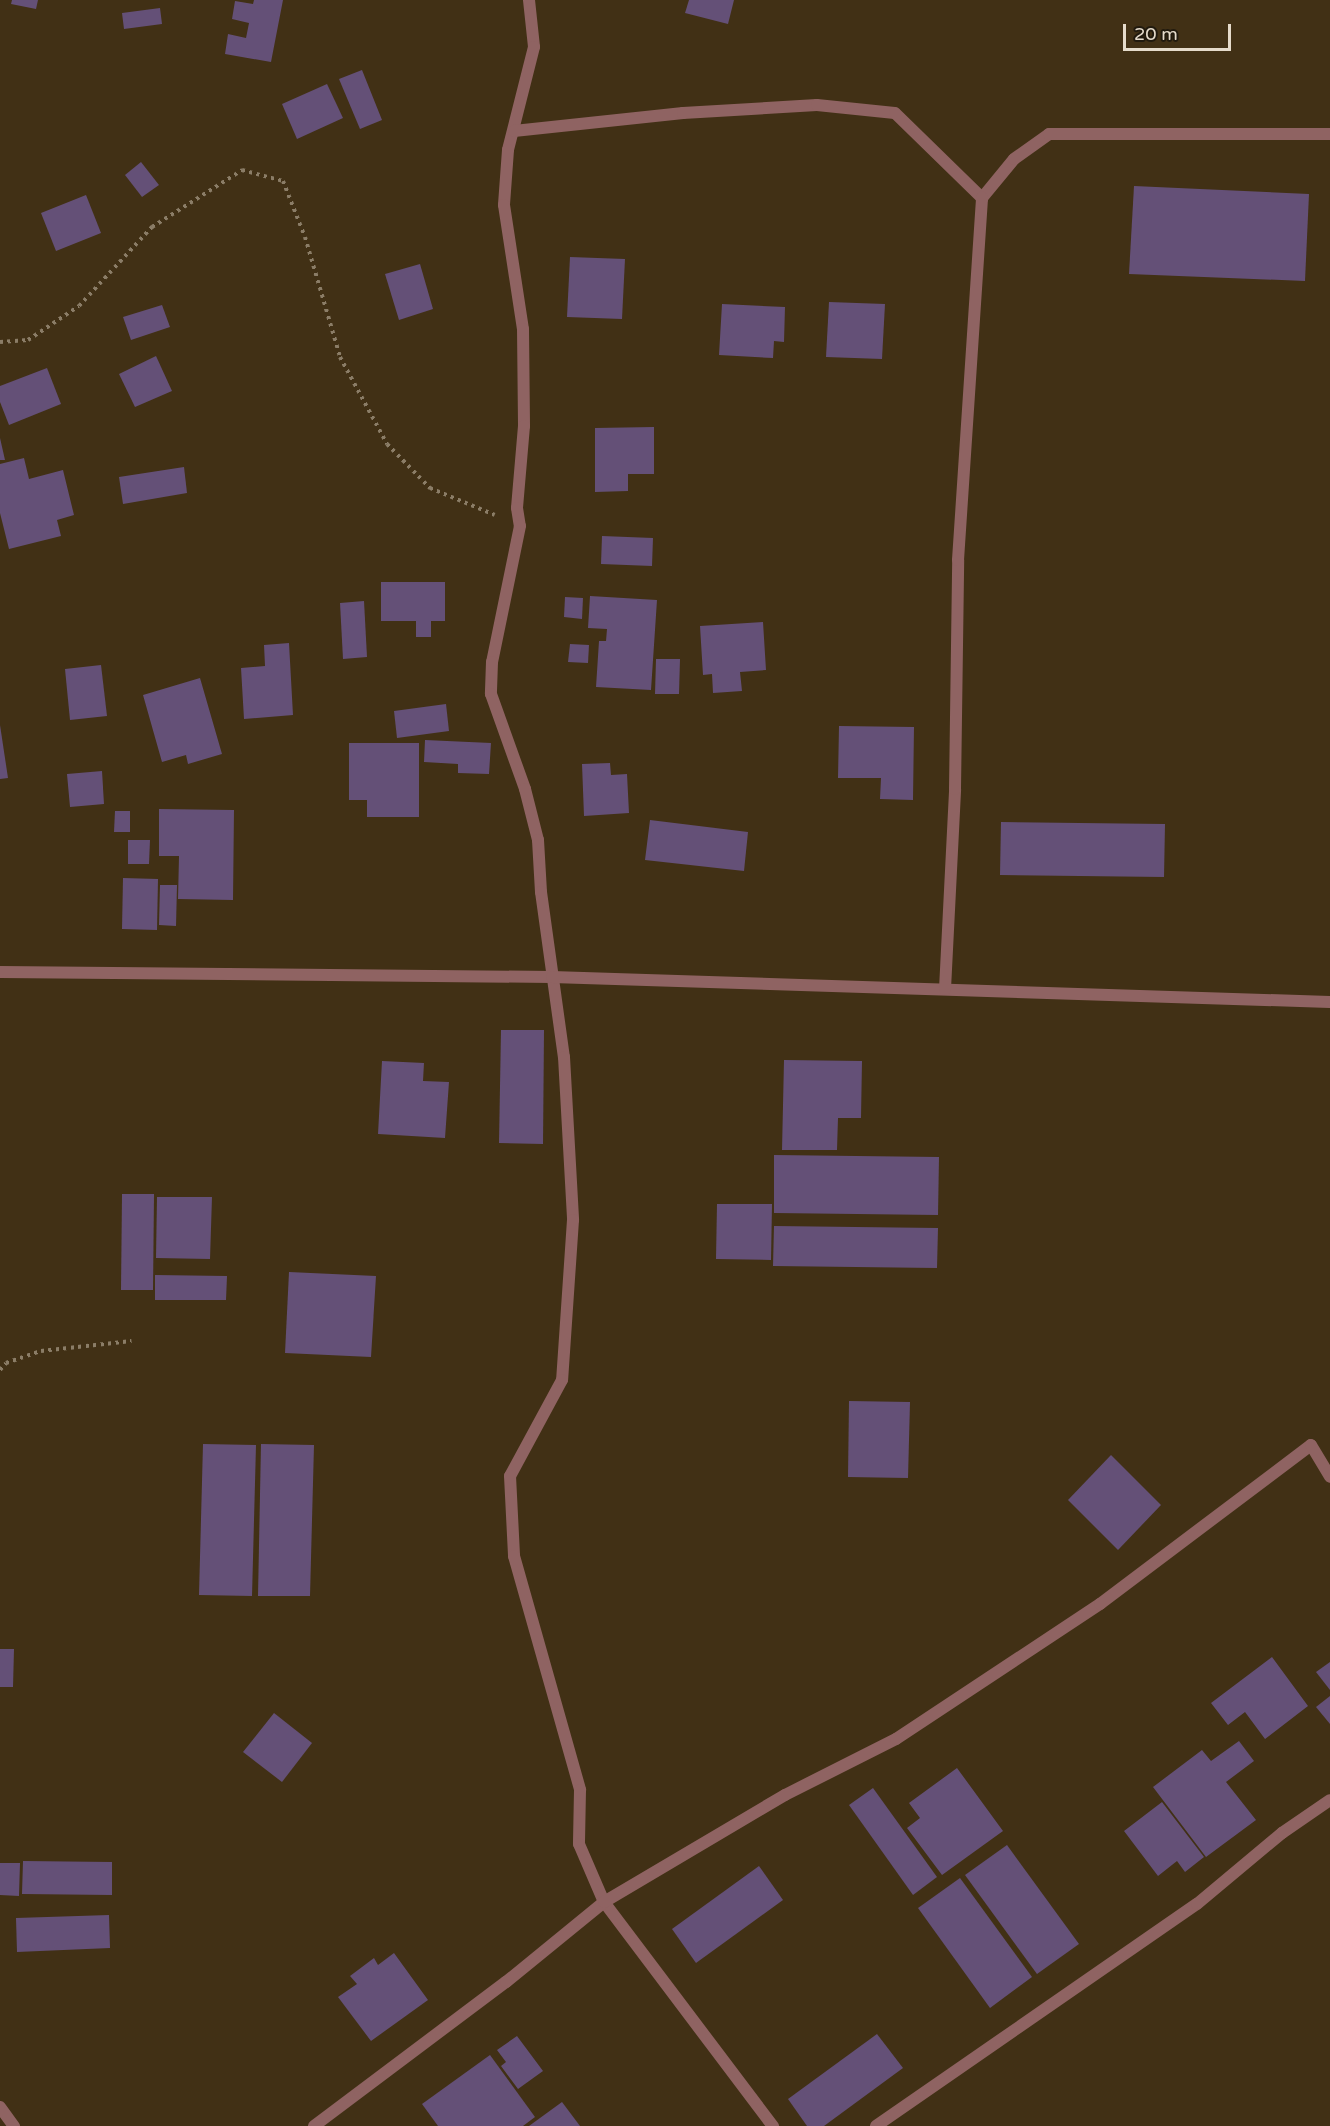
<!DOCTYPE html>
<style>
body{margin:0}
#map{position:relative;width:1330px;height:2126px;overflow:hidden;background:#413015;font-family:"Varela Round",sans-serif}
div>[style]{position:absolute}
.building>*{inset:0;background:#645077}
.path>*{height:4px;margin-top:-2px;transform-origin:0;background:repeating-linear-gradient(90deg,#8b7d67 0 3px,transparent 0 7.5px)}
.street>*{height:12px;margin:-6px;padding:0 6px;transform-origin:6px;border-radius:6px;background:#8f6362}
span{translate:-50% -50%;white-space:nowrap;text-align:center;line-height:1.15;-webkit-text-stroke:4.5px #211a0e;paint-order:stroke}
.scale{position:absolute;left:1123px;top:24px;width:108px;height:27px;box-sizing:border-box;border:3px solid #e5dbcb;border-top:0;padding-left:8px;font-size:18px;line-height:21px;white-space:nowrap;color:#e5dbcb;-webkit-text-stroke:4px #211a0e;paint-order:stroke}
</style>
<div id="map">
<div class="building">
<i style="clip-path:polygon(12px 0,38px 0,36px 9px,11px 4px)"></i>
<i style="clip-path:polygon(254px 0,283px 0,271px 62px,225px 54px,228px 34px,246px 38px,249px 23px,232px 19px,235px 1px,253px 4px)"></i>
<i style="clip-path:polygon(689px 0,734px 0,728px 24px,685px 13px)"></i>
<i style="clip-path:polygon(160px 8px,162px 24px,124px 29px,122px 13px)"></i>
<i style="clip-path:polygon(362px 70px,382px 120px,360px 129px,339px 79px)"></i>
<i style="clip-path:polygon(327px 84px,343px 118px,297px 139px,282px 104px)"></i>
<i style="clip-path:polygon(141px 162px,159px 185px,142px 197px,125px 175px)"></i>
<i style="clip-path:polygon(1134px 186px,1309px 194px,1305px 281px,1129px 274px)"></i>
<i style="clip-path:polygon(86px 195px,101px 233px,56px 251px,41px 213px)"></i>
<i style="clip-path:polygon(570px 257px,625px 259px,622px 319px,567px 317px)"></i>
<i style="clip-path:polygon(420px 264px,433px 309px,399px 320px,385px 274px)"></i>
<i style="clip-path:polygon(829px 302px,885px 304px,882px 359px,826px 357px)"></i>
<i style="clip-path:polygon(722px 304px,785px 307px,784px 342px,774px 341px,773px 358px,719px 355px)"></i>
<i style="clip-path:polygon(162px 305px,170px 327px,131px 340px,123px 317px)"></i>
<i style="clip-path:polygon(156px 356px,172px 391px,135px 407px,119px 374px)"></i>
<i style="clip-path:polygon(47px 368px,61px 404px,9px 425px,0 402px,0 386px)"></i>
<i style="clip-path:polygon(654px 427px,654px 474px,628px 474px,628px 491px,595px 492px,595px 428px)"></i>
<i style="clip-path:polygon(0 438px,5px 460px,0 460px)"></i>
<i style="clip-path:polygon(24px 458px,29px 479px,63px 470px,74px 515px,57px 520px,61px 536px,9px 549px,0 513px,0 464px)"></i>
<i style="clip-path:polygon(184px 467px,187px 493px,123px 504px,119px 477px)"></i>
<i style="clip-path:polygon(602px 536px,653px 538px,652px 566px,601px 564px)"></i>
<i style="clip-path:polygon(381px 582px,445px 582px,445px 621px,431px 621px,431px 637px,416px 637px,416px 621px,381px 621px)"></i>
<i style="clip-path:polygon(590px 596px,657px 600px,651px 690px,596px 687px,599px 641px,606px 641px,607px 629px,588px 628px)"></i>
<i style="clip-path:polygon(565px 597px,583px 598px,582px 619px,564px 617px)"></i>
<i style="clip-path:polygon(364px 601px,367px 657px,343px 659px,340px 603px)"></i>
<i style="clip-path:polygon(763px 622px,766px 670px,740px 672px,742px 691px,713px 693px,712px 674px,703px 675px,700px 626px)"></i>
<i style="clip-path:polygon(289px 643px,293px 715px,244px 719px,241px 668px,265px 666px,264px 645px)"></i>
<i style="clip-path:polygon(570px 644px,589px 645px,588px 663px,568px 662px)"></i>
<i style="clip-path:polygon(656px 659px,680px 659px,679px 694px,655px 694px)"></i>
<i style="clip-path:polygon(101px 665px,107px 716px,70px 720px,65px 669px)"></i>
<i style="clip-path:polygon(200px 678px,222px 754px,188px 764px,186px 755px,162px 762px,143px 695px)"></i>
<i style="clip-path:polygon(446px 704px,449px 731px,397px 738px,394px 711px)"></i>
<i style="clip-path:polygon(0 725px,8px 778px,0 779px)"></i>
<i style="clip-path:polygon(839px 726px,914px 727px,913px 800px,880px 799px,881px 778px,838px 778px)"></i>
<i style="clip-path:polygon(425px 740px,491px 743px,489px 774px,458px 773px,458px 764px,424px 762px)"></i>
<i style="clip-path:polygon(349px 743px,419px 743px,419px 817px,367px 817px,367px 800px,349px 800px)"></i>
<i style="clip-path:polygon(610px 763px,611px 775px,627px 774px,629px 813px,584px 816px,582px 764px)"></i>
<i style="clip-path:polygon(102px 771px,104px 804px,70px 807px,67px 774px)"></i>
<i style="clip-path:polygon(159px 809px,234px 810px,233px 900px,178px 899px,179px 856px,159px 856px)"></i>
<i style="clip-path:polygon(115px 811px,130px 811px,130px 832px,114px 832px)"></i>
<i style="clip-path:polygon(650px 820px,748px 832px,744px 871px,645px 860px)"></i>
<i style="clip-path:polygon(1001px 822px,1165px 824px,1164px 877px,1000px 875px)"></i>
<i style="clip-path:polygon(128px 840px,150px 840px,149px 864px,128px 864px)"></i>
<i style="clip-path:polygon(123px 878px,158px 879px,157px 930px,122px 929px)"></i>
<i style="clip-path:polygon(160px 885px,177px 885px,176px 926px,159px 925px)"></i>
<i style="clip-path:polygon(501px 1030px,544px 1030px,543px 1144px,499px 1143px)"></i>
<i style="clip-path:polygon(784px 1060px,862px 1061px,861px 1118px,838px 1118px,837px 1150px,782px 1150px)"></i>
<i style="clip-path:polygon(382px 1061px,424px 1063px,423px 1081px,449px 1082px,445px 1138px,378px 1134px)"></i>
<i style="clip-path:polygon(774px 1155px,939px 1157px,938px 1215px,774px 1213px)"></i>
<i style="clip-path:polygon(122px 1194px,154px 1194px,153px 1290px,121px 1290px)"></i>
<i style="clip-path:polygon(157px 1197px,212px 1197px,210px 1259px,156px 1258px)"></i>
<i style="clip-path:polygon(717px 1204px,772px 1204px,771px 1260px,716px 1259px)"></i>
<i style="clip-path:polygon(774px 1226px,938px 1228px,937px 1268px,773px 1266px)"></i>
<i style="clip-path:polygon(289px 1272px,376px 1276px,371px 1357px,285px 1353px)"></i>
<i style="clip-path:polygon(155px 1275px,227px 1276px,226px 1300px,155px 1300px)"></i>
<i style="clip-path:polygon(849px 1401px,910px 1402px,908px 1478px,848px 1477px)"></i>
<i style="clip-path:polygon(203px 1444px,256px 1445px,252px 1596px,199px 1595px)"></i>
<i style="clip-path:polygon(261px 1444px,314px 1445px,310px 1596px,258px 1596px)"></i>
<i style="clip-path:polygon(1111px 1455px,1161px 1505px,1118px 1550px,1068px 1500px)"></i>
<i style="clip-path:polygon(0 1649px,14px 1649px,13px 1687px,0 1687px)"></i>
<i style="clip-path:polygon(1272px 1657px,1308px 1706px,1265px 1739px,1245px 1712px,1228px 1725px,1211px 1703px)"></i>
<i style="clip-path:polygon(1330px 1662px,1330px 1690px,1316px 1672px)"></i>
<i style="clip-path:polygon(1330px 1696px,1330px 1724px,1316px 1707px)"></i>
<i style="clip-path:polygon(274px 1713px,312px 1743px,282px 1782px,243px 1752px)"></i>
<i style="clip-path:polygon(1239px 1741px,1254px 1761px,1226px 1782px,1256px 1820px,1206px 1857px,1153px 1787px,1202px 1750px,1211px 1761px)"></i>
<i style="clip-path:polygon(957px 1768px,1003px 1831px,942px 1875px,907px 1828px,920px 1818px,909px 1803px)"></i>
<i style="clip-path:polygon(873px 1788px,937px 1877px,913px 1895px,849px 1805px)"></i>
<i style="clip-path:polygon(1162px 1802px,1204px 1857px,1185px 1872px,1177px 1861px,1158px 1876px,1124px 1831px)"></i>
<i style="clip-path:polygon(1007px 1845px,1079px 1944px,1037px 1974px,965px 1875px)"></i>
<i style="clip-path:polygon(23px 1861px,112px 1862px,112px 1895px,22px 1894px)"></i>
<i style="clip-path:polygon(0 1863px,20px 1863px,19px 1896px,0 1895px)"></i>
<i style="clip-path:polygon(759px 1866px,783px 1900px,696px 1963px,672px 1929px)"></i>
<i style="clip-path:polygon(960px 1878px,1032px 1977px,990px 2008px,918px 1908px)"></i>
<i style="clip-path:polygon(109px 1915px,110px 1948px,17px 1952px,16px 1918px)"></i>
<i style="clip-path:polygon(394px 1953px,428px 2000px,371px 2041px,338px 1997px,357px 1984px,350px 1976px,374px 1958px,378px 1965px)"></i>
<i style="clip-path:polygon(877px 2034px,903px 2068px,824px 2126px,807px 2126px,788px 2099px)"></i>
<i style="clip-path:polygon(517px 2036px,543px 2071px,518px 2089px,501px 2066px,506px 2062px,497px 2050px)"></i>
<i style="clip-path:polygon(490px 2055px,535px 2117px,523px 2126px,438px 2126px,422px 2104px)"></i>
<i style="clip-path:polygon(562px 2102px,580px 2126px,529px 2126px)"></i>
</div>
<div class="path">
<i style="left:0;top:342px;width:28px;rotate:-4deg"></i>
<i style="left:28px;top:340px;width:61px;rotate:-33.7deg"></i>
<i style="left:79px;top:306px;width:108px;rotate:-47.3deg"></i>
<i style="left:152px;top:227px;width:107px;rotate:-32.3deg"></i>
<i style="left:242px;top:170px;width:42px;rotate:15deg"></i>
<i style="left:283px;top:181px;width:60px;rotate:68.6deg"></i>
<i style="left:305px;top:237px;width:125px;rotate:73.7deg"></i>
<i style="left:340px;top:357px;width:99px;rotate:61.6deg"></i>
<i style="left:387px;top:444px;width:62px;rotate:45.7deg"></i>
<i style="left:430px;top:488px;width:70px;rotate:22.6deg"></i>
<i style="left:0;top:1370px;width:9px;rotate:-49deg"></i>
<i style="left:6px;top:1363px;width:37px;rotate:-19deg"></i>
<i style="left:41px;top:1351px;width:91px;rotate:-6.3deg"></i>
</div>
<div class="street">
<i style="left:529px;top:0;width:47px;rotate:83.9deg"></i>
<i style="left:534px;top:47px;width:106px;rotate:104.2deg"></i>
<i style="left:508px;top:150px;width:55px;rotate:94.2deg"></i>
<i style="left:504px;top:205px;width:125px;rotate:81.3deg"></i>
<i style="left:523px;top:329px;width:97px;rotate:89.4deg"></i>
<i style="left:524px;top:426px;width:82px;rotate:94.9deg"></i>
<i style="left:517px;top:508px;width:18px;rotate:81deg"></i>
<i style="left:520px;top:526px;width:139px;rotate:101.6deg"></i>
<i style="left:492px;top:662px;width:32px;rotate:92deg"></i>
<i style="left:491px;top:694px;width:101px;rotate:70.3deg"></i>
<i style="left:525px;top:789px;width:53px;rotate:75.7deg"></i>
<i style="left:538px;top:840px;width:52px;rotate:86.7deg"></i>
<i style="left:541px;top:892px;width:167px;rotate:82.1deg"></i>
<i style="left:564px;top:1057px;width:163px;rotate:86.8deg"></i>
<i style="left:573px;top:1220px;width:160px;rotate:93.9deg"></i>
<i style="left:562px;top:1380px;width:109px;rotate:118.4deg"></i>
<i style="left:510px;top:1476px;width:80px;rotate:87.1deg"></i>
<i style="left:514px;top:1556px;width:243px;rotate:74.2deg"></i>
<i style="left:580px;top:1790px;width:54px;rotate:91.1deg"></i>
<i style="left:579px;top:1844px;width:63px;rotate:66.7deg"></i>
<i style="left:604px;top:1902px;width:281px;rotate:53deg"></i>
<i style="left:514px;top:131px;width:170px;rotate:-6.1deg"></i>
<i style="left:683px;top:113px;width:134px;rotate:-3.4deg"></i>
<i style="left:817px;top:105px;width:78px;rotate:5.9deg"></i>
<i style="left:895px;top:113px;width:122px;rotate:44.3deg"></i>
<i style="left:982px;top:198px;width:50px;rotate:-50.6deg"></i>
<i style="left:1014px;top:159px;width:43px;rotate:-35.5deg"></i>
<i style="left:1049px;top:134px;width:281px"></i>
<i style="left:0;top:972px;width:552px;rotate:0.52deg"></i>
<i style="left:552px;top:977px;width:778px;rotate:1.84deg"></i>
<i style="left:945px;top:989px;width:200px;rotate:-87.1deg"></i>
<i style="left:955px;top:789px;width:229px;rotate:-89.2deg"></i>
<i style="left:958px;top:560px;width:363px;rotate:-86.2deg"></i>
<i style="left:0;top:2107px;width:24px;rotate:54deg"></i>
<i style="left:314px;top:2126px;width:240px;rotate:-36.9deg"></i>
<i style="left:506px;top:1982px;width:127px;rotate:-39.2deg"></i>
<i style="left:604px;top:1902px;width:210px;rotate:-30.6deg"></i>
<i style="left:785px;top:1795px;width:124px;rotate:-26.8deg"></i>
<i style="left:896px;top:1739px;width:245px;rotate:-33.5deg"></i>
<i style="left:1100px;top:1604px;width:264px;rotate:-37deg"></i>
<i style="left:1311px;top:1445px;width:37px;rotate:59deg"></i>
<i style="left:876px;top:2126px;width:390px;rotate:-34.7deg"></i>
<i style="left:1197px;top:1904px;width:111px;rotate:-39.9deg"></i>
<i style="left:1282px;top:1833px;width:58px;rotate:-34.5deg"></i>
</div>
<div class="scale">20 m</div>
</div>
